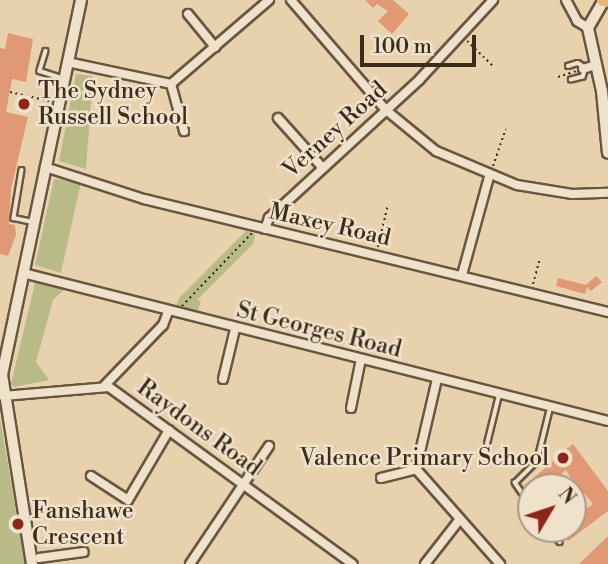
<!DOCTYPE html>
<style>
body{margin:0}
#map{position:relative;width:608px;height:564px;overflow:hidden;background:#e8d2ad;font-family:"Libre Bodoni",serif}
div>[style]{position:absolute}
.green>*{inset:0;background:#b8bb88}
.building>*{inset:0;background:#e09875}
.path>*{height:2px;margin-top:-1px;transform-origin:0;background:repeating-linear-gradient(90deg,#3d2c1d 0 2px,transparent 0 5.5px)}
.roads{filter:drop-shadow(2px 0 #685641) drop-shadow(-2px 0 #685641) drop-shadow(0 2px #685641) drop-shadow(0 -2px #685641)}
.lane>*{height:3.5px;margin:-1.75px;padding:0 1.75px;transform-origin:1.75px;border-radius:1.75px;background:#f0e2ca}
.street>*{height:8px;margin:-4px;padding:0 4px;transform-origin:4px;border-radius:4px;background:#f0e2ca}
.secondary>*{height:10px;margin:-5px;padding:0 5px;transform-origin:5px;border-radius:5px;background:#f0e2ca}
.primary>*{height:12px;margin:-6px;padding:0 6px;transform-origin:6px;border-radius:6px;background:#e4b976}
.dots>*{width:19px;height:19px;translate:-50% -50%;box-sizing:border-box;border:4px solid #f0e2ca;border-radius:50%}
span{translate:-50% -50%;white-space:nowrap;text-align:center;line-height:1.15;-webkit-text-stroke:5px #f0e2ca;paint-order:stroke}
.poi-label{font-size:23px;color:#3d2c1d}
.left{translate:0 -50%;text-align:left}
.right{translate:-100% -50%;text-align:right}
.street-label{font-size:23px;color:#3d2c1d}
.north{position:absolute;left:517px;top:473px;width:70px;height:70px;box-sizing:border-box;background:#f0e2ca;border:2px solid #a89985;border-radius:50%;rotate:51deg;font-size:19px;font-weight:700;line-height:28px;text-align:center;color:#3d2c1d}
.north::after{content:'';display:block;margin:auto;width:24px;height:32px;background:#8f2418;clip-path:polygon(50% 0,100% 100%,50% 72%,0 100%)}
.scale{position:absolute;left:360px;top:35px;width:116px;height:32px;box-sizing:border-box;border:4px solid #3d2c1d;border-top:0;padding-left:9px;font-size:21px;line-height:24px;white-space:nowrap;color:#3d2c1d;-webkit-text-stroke:5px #f0e2ca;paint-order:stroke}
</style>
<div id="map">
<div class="green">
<i style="clip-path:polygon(76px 74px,93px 76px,86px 169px,59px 161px)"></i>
<i style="clip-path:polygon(54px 179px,81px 182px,61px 273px,35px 265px)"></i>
<i style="clip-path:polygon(246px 231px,255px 234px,253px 244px,197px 300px,201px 301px,197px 314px,175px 309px,179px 298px)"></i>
<i style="clip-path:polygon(35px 283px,65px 289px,53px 300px,36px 362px,49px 380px,14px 387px,11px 384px)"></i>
<i style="clip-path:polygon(0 418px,25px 564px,0 564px)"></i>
</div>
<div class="building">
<i style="clip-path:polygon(365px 0,393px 0,409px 14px,392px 34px,378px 21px,388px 11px,377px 4px,373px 8px)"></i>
<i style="clip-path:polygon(8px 33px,33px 39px,26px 82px,12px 79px,6px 112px,28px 117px,11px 189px,9px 224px,15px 225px,16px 235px,8px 256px,0 254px,0 48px,5px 49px)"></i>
<i style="clip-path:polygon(596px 276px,602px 282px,591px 291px,587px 287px,585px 294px,556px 286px,558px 278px,586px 285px)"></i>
<i style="clip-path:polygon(573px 444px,608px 491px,608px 511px,568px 541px,559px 529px,573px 529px,573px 508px,578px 515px,593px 504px,584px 493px,581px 495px,566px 470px,552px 481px,557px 487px,523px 487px)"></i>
<i style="clip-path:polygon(608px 536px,608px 564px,579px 564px)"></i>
</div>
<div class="path">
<i style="left:467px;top:41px;width:35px;rotate:44deg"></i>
<i style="left:558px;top:77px;width:20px;rotate:-18deg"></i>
<i style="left:10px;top:92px;width:40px;rotate:13deg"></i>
<i style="left:493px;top:166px;width:39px;rotate:-71deg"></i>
<i style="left:378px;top:247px;width:44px;rotate:-76.9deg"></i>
<i style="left:533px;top:284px;width:27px;rotate:-75deg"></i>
<i style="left:182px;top:306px;width:103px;rotate:-46.2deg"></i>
</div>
<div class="roads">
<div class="lane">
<i style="left:46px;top:51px;width:21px;rotate:107deg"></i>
<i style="left:40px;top:71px;width:22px;rotate:18deg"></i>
<i style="left:568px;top:66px;width:10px;rotate:-17deg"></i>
<i style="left:578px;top:63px;width:9px;rotate:32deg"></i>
<i style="left:586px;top:68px;width:9px;rotate:108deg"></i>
<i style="left:583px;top:77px;width:12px;rotate:166deg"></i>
<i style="left:22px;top:170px;width:49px;rotate:99.5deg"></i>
<i style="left:14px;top:218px;width:19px;rotate:12deg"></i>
<i style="left:487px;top:444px;width:50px;rotate:-76.2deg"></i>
<i style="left:531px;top:507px;width:29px;rotate:-124deg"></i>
<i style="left:515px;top:483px;width:31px;rotate:-45deg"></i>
<i style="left:537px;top:461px;width:55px;rotate:-76.2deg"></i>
<i style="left:549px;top:529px;width:17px;rotate:50deg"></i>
</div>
<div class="street">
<i style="left:291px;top:0;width:145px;rotate:49.2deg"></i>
<i style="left:386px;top:110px;width:65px;rotate:39.4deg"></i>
<i style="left:436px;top:151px;width:88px;rotate:22.8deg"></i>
<i style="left:517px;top:185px;width:56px;rotate:9.3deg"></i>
<i style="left:572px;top:194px;width:36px;rotate:-2deg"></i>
<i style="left:566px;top:0;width:24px;rotate:62deg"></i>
<i style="left:577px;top:21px;width:13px;rotate:32deg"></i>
<i style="left:188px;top:14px;width:43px;rotate:50.7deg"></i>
<i style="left:67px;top:62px;width:106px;rotate:11.9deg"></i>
<i style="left:171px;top:84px;width:129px;rotate:-40.6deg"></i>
<i style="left:583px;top:69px;width:13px;rotate:-18deg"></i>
<i style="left:171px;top:84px;width:49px;rotate:74.5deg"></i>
<i style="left:278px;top:118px;width:66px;rotate:48.1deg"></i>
<i style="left:45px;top:167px;width:104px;rotate:17.9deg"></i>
<i style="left:144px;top:199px;width:478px;rotate:13.7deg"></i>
<i style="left:265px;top:229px;width:12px;rotate:-70deg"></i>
<i style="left:269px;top:218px;width:204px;rotate:-42.6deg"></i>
<i style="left:419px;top:80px;width:109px;rotate:-47.2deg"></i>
<i style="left:23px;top:273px;width:603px;rotate:14.2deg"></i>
<i style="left:462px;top:275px;width:102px;rotate:-74.6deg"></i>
<i style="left:223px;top:379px;width:51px;rotate:-76.5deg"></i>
<i style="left:437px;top:379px;width:92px;rotate:103.1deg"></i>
<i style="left:416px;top:469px;width:127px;rotate:48.5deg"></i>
<i style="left:105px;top:385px;width:83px;rotate:-46deg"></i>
<i style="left:163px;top:325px;width:14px;rotate:-69deg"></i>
<i style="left:3px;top:396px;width:106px;rotate:-4.9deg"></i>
<i style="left:109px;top:387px;width:301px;rotate:36deg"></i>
<i style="left:351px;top:408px;width:50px;rotate:-78.5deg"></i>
<i style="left:91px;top:476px;width:44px;rotate:33deg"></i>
<i style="left:128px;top:500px;width:81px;rotate:-59.6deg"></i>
<i style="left:381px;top:478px;width:36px;rotate:-14deg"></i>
<i style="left:39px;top:558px;width:45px;rotate:-7.6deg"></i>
<i style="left:190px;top:564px;width:142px;rotate:-56.2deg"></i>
<i style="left:425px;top:564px;width:57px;rotate:-52.1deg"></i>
</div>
<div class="secondary">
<i style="left:604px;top:0;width:32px;rotate:120deg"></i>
<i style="left:588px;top:28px;width:65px;rotate:77.5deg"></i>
<i style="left:602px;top:91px;width:62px;rotate:84.5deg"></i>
<i style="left:32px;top:564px;width:191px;rotate:-99deg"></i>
<i style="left:2px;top:375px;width:383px;rotate:-78.1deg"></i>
</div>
<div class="primary">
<i style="left:603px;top:0;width:5px;rotate:11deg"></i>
</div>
</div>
<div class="dots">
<i style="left:24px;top:104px;background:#8f2418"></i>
<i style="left:563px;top:458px;background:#8f2418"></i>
<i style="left:18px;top:524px;background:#8f2418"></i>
</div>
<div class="poi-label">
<span class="left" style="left:38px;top:104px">The Sydney<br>Russell School</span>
<span class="right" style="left:549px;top:458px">Valence Primary School</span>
<span class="left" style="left:32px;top:524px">Fanshawe<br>Crescent</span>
</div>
<div class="street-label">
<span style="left:335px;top:130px;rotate:-42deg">Verney Road</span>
<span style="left:330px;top:225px;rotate:13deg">Maxey Road</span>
<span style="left:319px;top:330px;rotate:14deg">St Georges Road</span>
<span style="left:199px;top:428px;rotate:36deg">Raydons Road</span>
</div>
<div class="north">N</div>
<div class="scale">100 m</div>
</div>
